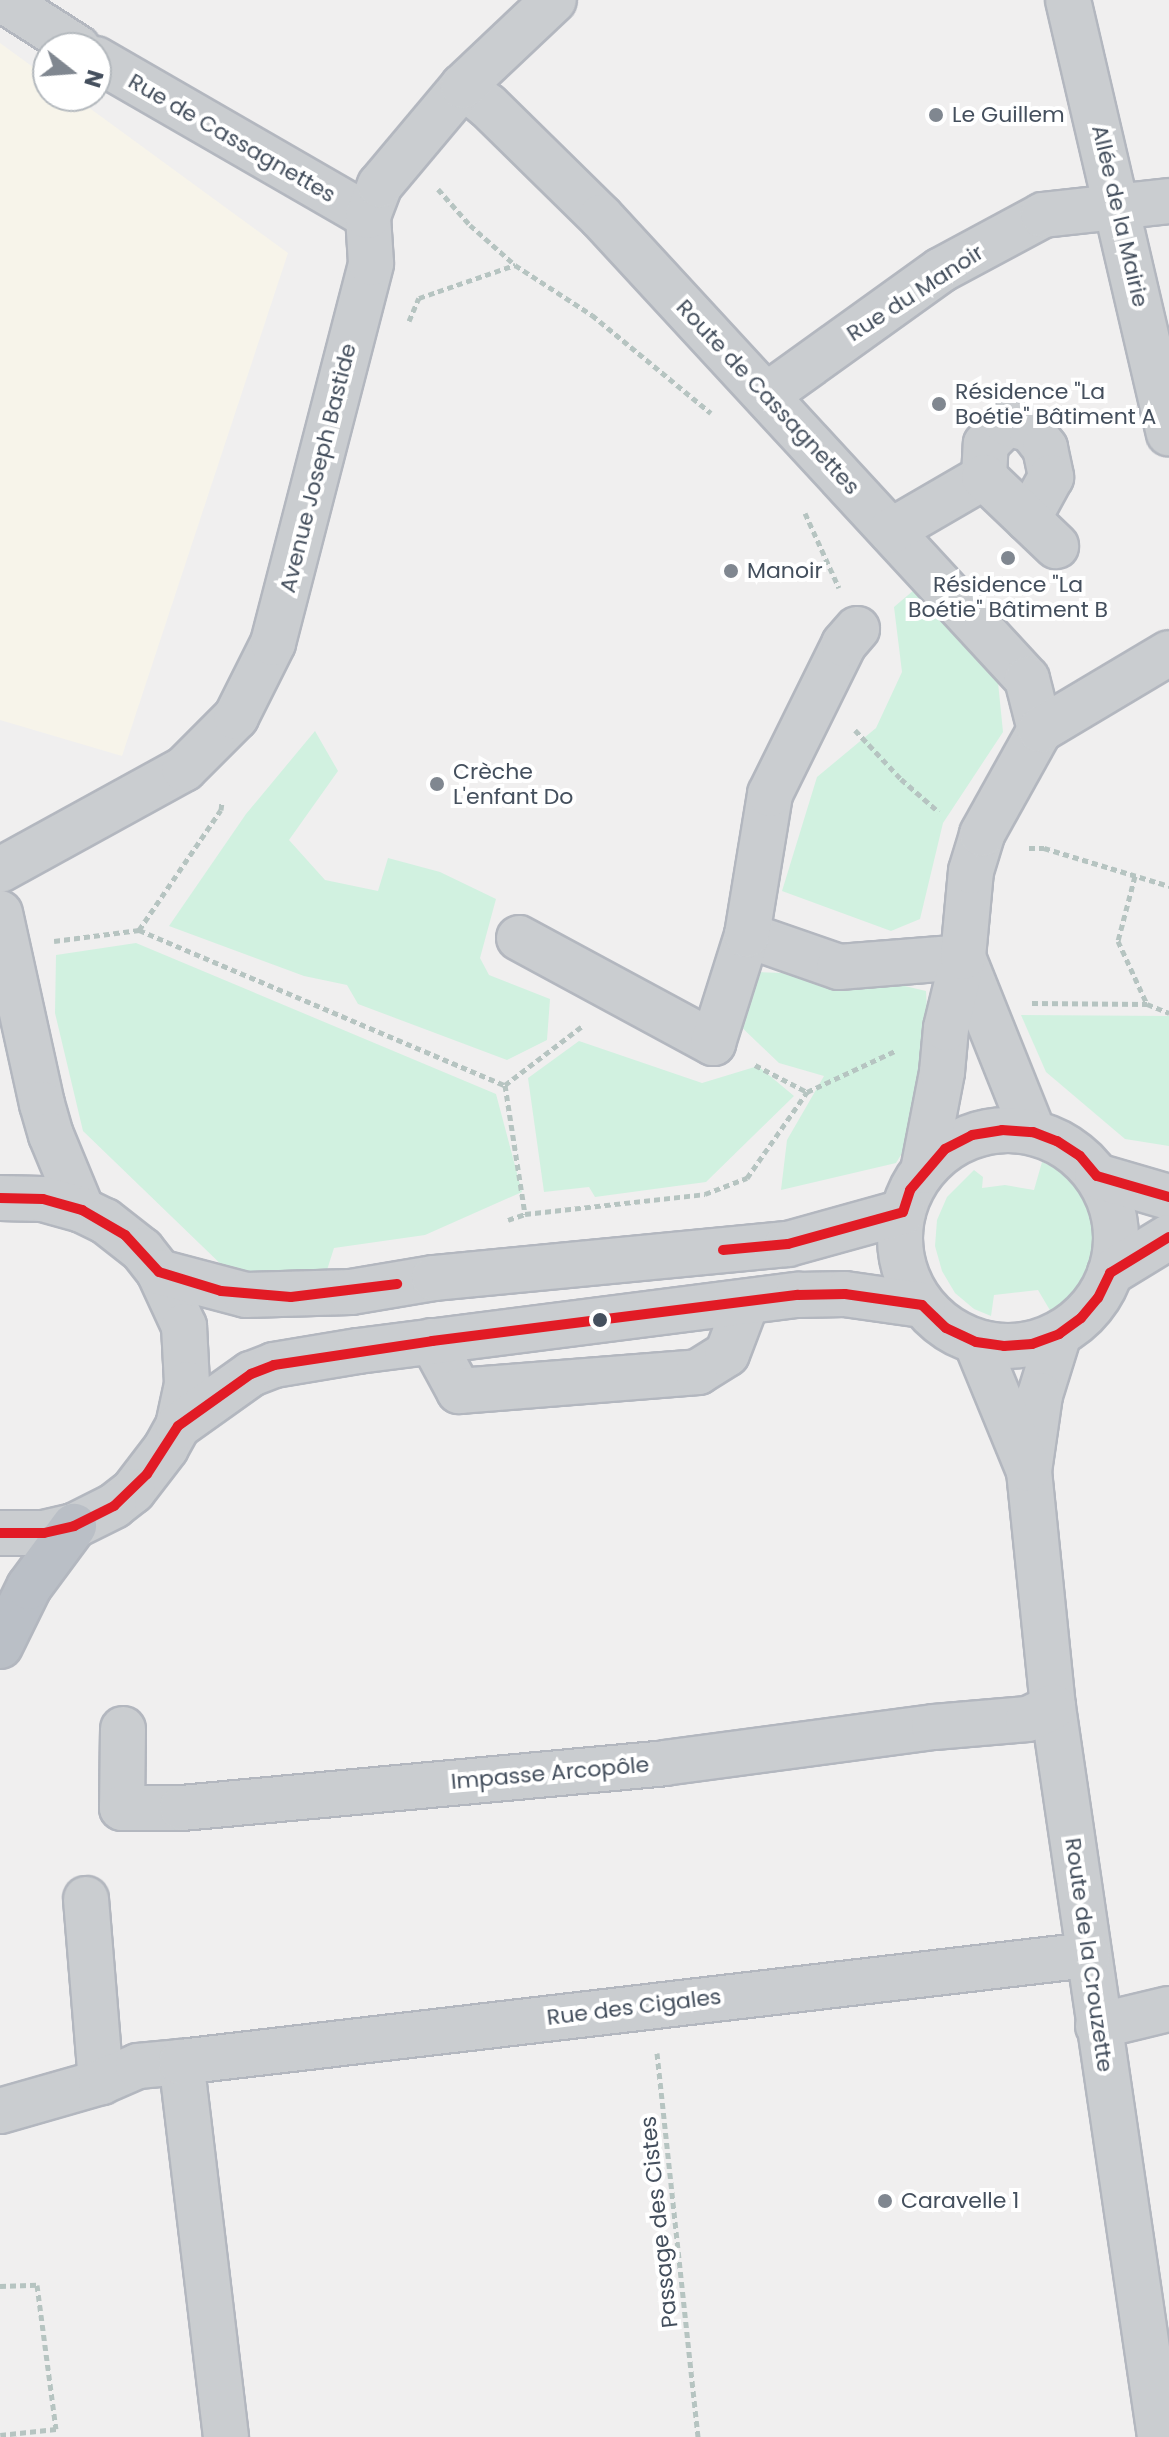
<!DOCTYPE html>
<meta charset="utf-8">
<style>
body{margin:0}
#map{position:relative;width:1169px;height:2437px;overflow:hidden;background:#f0efef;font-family:Poppins,sans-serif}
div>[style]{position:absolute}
.commercial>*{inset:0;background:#f7f4ea}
.green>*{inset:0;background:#d1f1e0}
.path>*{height:5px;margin-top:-2.5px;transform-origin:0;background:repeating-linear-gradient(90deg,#b6c4c1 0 6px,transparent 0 10px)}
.roads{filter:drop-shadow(2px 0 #b3b7bf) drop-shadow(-2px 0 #b3b7bf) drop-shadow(0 2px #b3b7bf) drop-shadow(0 -2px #b3b7bf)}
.minor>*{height:44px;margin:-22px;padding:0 22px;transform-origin:22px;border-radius:22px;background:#cacdd0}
.minor>.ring{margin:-22px;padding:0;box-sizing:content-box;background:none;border:44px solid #cacdd0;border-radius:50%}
.highway>*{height:44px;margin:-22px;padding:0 22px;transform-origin:22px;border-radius:22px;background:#babfc6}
.bus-1>*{height:10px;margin:-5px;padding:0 5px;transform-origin:5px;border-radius:5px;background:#e21b25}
.dots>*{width:22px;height:22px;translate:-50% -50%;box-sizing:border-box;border:4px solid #fff;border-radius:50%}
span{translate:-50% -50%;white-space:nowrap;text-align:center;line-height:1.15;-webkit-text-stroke:8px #fff;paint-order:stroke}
.poi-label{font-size:22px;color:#444f5d}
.left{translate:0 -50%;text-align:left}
.street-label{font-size:22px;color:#444f5d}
.north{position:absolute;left:32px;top:32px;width:80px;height:80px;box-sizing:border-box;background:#fff;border:2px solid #b4b9be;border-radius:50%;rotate:107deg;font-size:22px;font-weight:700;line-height:32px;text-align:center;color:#444f5d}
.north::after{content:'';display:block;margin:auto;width:28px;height:36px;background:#808790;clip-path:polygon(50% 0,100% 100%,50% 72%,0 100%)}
</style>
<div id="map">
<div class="commercial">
<i style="clip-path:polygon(0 43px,48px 78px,48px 96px,73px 96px,288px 253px,122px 756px,0 720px)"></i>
</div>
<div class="green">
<i style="clip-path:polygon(914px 590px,998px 682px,1003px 732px,943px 823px,920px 919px,891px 931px,782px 891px,817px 777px,876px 728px,902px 672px,894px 607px)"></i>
<i style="clip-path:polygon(315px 731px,338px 771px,289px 840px,325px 880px,378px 891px,388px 858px,440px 872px,496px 899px,480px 958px,489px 975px,550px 999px,547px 1040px,507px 1060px,358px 1004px,347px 985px,304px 976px,169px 926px,246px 814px)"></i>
<i style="clip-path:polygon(136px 943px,496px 1094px,522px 1192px,425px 1235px,334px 1248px,327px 1270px,230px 1273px,83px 1131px,55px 1013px,56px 955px)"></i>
<i style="clip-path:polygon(758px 972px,862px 976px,926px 991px,929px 1048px,925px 1116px,896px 1163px,781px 1190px,787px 1140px,824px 1076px,779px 1063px,733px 1019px)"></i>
<i style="clip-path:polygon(1021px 1015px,1169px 1016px,1169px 1146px,1125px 1139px,1046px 1072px)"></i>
<i style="clip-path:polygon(579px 1041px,702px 1083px,758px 1066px,794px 1096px,706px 1182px,595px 1197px,589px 1187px,544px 1192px,528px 1078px)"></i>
<i style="clip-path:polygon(1042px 1162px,1059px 1169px,1079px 1186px,1092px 1208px,1098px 1232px,1096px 1258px,1086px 1282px,1070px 1301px,1051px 1312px,1038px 1290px,994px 1295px,991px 1316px,974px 1309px,955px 1293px,942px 1271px,935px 1246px,937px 1220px,947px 1197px,974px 1170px,983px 1177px,982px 1188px,1005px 1185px,1034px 1190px)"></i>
</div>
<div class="path">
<i style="left:438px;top:189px;width:48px;rotate:48.4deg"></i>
<i style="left:470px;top:225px;width:60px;rotate:41.6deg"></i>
<i style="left:515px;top:265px;width:92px;rotate:33deg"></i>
<i style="left:592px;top:315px;width:154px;rotate:39.5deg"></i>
<i style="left:409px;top:321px;width:25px;rotate:-67deg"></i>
<i style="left:419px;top:298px;width:102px;rotate:-19deg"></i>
<i style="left:805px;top:513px;width:82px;rotate:65.6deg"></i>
<i style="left:855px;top:730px;width:67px;rotate:46.8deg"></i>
<i style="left:901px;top:779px;width:50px;rotate:41deg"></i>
<i style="left:1029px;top:848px;width:15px"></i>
<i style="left:1044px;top:848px;width:131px;rotate:16.9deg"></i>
<i style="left:1135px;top:876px;width:67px;rotate:104.7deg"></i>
<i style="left:1118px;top:941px;width:69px;rotate:65.3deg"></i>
<i style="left:139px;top:930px;width:145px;rotate:-55.7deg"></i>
<i style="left:221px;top:810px;width:8px;rotate:-83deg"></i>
<i style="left:54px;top:941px;width:86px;rotate:-7.4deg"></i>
<i style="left:139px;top:930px;width:397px;rotate:23deg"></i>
<i style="left:1032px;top:1003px;width:115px;rotate:0.5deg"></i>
<i style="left:1147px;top:1004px;width:24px;rotate:22deg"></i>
<i style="left:755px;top:1065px;width:59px;rotate:27.4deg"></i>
<i style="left:505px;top:1085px;width:96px;rotate:-37.3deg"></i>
<i style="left:505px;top:1085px;width:131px;rotate:81.2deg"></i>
<i style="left:508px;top:1220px;width:18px;rotate:-19deg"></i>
<i style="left:525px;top:1214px;width:181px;rotate:-6.3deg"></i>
<i style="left:705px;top:1194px;width:45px;rotate:-20.9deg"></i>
<i style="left:747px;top:1178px;width:105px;rotate:-55.1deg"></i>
<i style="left:807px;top:1092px;width:97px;rotate:-25deg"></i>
<i style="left:657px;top:2053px;width:386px;rotate:83.9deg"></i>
<i style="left:0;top:2286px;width:37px;rotate:-2deg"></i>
<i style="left:37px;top:2285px;width:145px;rotate:82.5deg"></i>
<i style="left:56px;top:2429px;width:56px;rotate:173.9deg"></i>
</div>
<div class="roads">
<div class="minor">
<i style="left:3px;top:0;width:89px;rotate:32.6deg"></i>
<i style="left:1068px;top:0;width:445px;rotate:76.9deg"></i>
<i style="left:96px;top:59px;width:314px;rotate:30deg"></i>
<i style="left:463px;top:86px;width:32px;rotate:39deg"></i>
<i style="left:488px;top:106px;width:158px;rotate:44.5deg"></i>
<i style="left:601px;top:217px;width:628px;rotate:47.32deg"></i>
<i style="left:1027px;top:679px;width:53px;rotate:75.7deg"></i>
<i style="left:767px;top:395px;width:214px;rotate:-35.7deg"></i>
<i style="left:941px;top:270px;width:116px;rotate:-28.3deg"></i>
<i style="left:1043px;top:215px;width:127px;rotate:-6.3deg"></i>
<i style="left:984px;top:477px;width:33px;rotate:-87deg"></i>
<i style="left:986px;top:444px;width:30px;rotate:-45deg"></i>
<i style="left:1007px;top:423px;width:25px;rotate:16deg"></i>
<i style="left:1031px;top:430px;width:23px;rotate:52deg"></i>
<i style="left:1045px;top:448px;width:30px;rotate:78deg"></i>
<i style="left:1051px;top:477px;width:48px;rotate:118.7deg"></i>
<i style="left:891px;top:531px;width:108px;rotate:-30.1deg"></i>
<i style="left:984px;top:477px;width:100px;rotate:43.8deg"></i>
<i style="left:0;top:870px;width:210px;rotate:-28.8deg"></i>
<i style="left:184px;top:769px;width:74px;rotate:-45deg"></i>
<i style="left:236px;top:717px;width:83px;rotate:-63.4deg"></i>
<i style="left:273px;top:643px;width:392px;rotate:-75.5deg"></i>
<i style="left:371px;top:263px;width:47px;rotate:-93.7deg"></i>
<i style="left:368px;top:216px;width:33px;rotate:-69deg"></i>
<i style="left:380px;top:185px;width:129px;rotate:-50deg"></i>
<i style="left:463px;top:86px;width:125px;rotate:-43.4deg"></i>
<i style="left:0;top:913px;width:196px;rotate:77.6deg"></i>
<i style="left:42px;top:1104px;width:32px;rotate:74deg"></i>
<i style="left:51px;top:1135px;width:81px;rotate:67.5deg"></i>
<i style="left:747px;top:935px;width:97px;rotate:19.2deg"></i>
<i style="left:839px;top:967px;width:124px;rotate:-4.6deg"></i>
<i style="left:519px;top:938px;width:221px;rotate:28.4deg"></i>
<i style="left:713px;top:1043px;width:113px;rotate:-72.5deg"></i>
<i style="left:747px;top:935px;width:143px;rotate:-80.7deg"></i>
<i style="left:770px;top:794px;width:167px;rotate:-63.7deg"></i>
<i style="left:844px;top:644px;width:20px;rotate:-49deg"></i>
<i style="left:963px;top:957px;width:188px;rotate:68.2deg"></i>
<i class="ring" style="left:900px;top:1130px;width:172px;height:172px"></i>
<i style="left:923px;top:1171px;width:101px;rotate:-79.1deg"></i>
<i style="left:942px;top:1072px;width:44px;rotate:-84.8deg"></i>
<i style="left:946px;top:1028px;width:73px;rotate:-76.5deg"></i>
<i style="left:963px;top:957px;width:86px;rotate:-84.7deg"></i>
<i style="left:971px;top:871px;width:39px;rotate:-73deg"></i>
<i style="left:982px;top:834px;width:119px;rotate:-60.9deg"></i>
<i style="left:1040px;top:730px;width:150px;rotate:-30.8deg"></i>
<i style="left:1097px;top:1176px;width:75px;rotate:16.3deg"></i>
<i style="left:0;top:1198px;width:43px;rotate:1.3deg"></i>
<i style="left:43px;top:1199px;width:41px;rotate:15.8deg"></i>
<i style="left:82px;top:1210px;width:25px;rotate:26deg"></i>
<i style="left:105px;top:1221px;width:47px;rotate:38.1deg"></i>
<i style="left:142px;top:1250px;width:28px;rotate:52deg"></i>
<i style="left:159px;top:1272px;width:60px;rotate:65.2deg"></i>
<i style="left:184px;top:1326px;width:58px;rotate:87deg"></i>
<i style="left:187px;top:1384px;width:43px;rotate:102.1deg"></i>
<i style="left:178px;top:1426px;width:25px;rotate:119deg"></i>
<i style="left:166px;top:1448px;width:54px;rotate:127.5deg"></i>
<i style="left:133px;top:1491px;width:24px;rotate:142deg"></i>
<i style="left:114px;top:1506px;width:45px;rotate:153.4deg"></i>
<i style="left:74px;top:1526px;width:31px;rotate:167deg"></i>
<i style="left:44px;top:1533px;width:44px;rotate:180deg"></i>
<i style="left:159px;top:1272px;width:90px;rotate:14.8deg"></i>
<i style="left:246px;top:1295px;width:105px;rotate:-1.6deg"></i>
<i style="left:351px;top:1292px;width:84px;rotate:-9.6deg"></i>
<i style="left:434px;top:1278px;width:356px;rotate:-5.5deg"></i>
<i style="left:788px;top:1244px;width:119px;rotate:-15.5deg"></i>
<i style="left:1110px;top:1273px;width:69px;rotate:-31.4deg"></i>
<i style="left:1059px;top:1334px;width:64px;rotate:107.3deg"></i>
<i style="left:1040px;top:1395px;width:77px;rotate:98.2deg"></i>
<i style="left:1029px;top:1471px;width:237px;rotate:84.2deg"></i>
<i style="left:1053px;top:1707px;width:738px;rotate:81.66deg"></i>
<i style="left:432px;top:1341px;width:57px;rotate:61.6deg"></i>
<i style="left:459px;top:1391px;width:240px;rotate:-4.5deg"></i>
<i style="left:698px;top:1372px;width:34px;rotate:-32deg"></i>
<i style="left:727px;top:1354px;width:53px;rotate:-69.2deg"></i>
<i style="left:976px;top:1342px;width:137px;rotate:67.7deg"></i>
<i style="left:178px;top:1426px;width:90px;rotate:-35.5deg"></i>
<i style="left:251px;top:1374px;width:25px;rotate:-21deg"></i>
<i style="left:274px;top:1365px;width:85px;rotate:-9.5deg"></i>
<i style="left:358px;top:1351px;width:444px;rotate:-7.3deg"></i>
<i style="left:798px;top:1295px;width:47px;rotate:-1.2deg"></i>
<i style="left:845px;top:1294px;width:78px;rotate:8.1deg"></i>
<i style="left:123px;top:1729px;width:79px;rotate:90.7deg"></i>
<i style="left:122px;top:1808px;width:60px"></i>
<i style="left:182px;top:1808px;width:484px;rotate:-5.3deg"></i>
<i style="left:664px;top:1763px;width:272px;rotate:-7.6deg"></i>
<i style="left:934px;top:1727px;width:94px;rotate:-4.9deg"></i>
<i style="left:1028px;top:1719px;width:28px;rotate:-26deg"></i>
<i style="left:86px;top:1899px;width:184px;rotate:85.3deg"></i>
<i style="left:1098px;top:2026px;width:73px;rotate:-13.5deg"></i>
<i style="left:0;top:2111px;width:105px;rotate:-16deg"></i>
<i style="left:101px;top:2082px;width:40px;rotate:-23.4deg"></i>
<i style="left:138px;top:2066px;width:43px;rotate:-5.3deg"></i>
<i style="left:226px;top:2437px;width:378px;rotate:-96.8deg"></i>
<i style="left:181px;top:2062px;width:913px;rotate:-6.73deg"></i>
</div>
<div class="highway">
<i style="left:0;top:1646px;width:66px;rotate:-63.8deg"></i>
<i style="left:29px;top:1587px;width:76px;rotate:-53.6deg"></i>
</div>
</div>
<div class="bus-1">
<i style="left:0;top:1198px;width:43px;rotate:1.3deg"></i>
<i style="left:43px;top:1199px;width:41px;rotate:15.8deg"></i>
<i style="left:82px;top:1210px;width:50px;rotate:30.2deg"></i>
<i style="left:125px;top:1235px;width:50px;rotate:47.4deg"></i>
<i style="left:159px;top:1272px;width:65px;rotate:17deg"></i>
<i style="left:221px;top:1291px;width:70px;rotate:4.9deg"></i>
<i style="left:291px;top:1297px;width:107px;rotate:-7deg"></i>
<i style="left:723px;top:1250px;width:65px;rotate:-5.3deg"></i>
<i style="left:788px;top:1244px;width:119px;rotate:-15.5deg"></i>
<i style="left:903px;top:1212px;width:23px;rotate:-72deg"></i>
<i style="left:910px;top:1190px;width:54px;rotate:-49.5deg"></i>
<i style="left:945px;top:1149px;width:30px;rotate:-27deg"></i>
<i style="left:972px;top:1135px;width:30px;rotate:-9deg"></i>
<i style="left:1002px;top:1130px;width:31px;rotate:4deg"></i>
<i style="left:1033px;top:1132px;width:26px;rotate:21deg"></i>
<i style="left:1057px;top:1141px;width:27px;rotate:33deg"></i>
<i style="left:1080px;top:1156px;width:26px;rotate:50deg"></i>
<i style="left:1097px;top:1176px;width:75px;rotate:16.3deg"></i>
<i style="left:0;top:1533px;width:44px"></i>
<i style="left:44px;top:1533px;width:31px;rotate:-13deg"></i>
<i style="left:74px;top:1526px;width:45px;rotate:-26.6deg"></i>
<i style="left:114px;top:1506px;width:46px;rotate:-44.1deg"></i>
<i style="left:147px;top:1474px;width:57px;rotate:-57.1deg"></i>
<i style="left:178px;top:1426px;width:90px;rotate:-35.5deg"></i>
<i style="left:251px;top:1374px;width:25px;rotate:-21deg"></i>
<i style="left:274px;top:1365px;width:160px;rotate:-8.6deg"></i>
<i style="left:432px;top:1341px;width:369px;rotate:-7.2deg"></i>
<i style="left:798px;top:1295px;width:47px;rotate:-1.2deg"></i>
<i style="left:845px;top:1294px;width:78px;rotate:8.1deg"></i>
<i style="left:922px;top:1305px;width:33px;rotate:44deg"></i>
<i style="left:946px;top:1328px;width:33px;rotate:25deg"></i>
<i style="left:976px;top:1342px;width:28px;rotate:8deg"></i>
<i style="left:1004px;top:1346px;width:28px;rotate:-4deg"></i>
<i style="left:1032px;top:1344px;width:29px;rotate:-20deg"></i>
<i style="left:1059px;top:1334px;width:27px;rotate:-36deg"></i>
<i style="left:1081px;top:1318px;width:26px;rotate:-50deg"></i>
<i style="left:1098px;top:1298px;width:28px;rotate:-64deg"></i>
<i style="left:1110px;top:1273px;width:69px;rotate:-31.4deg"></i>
</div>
<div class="dots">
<i style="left:936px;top:115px;background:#808790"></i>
<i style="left:939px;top:404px;background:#808790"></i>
<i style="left:1008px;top:558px;background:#808790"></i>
<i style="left:731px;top:571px;background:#808790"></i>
<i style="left:437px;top:784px;background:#808790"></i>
<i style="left:600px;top:1320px;background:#444f5d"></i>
<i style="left:885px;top:2201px;background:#808790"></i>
</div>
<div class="poi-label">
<span class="left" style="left:952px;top:115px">Le Guillem</span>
<span class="left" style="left:955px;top:404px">Résidence "La<br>Boétie" Bâtiment A</span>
<span class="left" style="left:747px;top:571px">Manoir</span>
<span style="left:1008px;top:597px">Résidence "La<br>Boétie" Bâtiment B</span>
<span class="left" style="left:453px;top:784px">Crèche<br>L'enfant Do</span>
<span class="left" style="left:901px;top:2201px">Caravelle 1</span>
</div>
<div class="street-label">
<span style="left:232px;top:138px;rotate:30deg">Rue de Cassagnettes</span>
<span style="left:1120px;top:216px;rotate:77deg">Allée de la Mairie</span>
<span style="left:915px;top:293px;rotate:-33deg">Rue du Manoir</span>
<span style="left:768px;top:397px;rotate:47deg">Route de Cassagnettes</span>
<span style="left:318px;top:468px;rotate:-76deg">Avenue Joseph Bastide</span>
<span style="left:550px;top:1773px;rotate:-5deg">Impasse Arcopôle</span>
<span style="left:1089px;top:1955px;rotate:82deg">Route de la Crouzette</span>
<span style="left:634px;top:2007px;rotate:-7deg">Rue des Cigales</span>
<span style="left:659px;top:2222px;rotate:-96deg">Passage des Cistes</span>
</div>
<div class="north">N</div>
</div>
